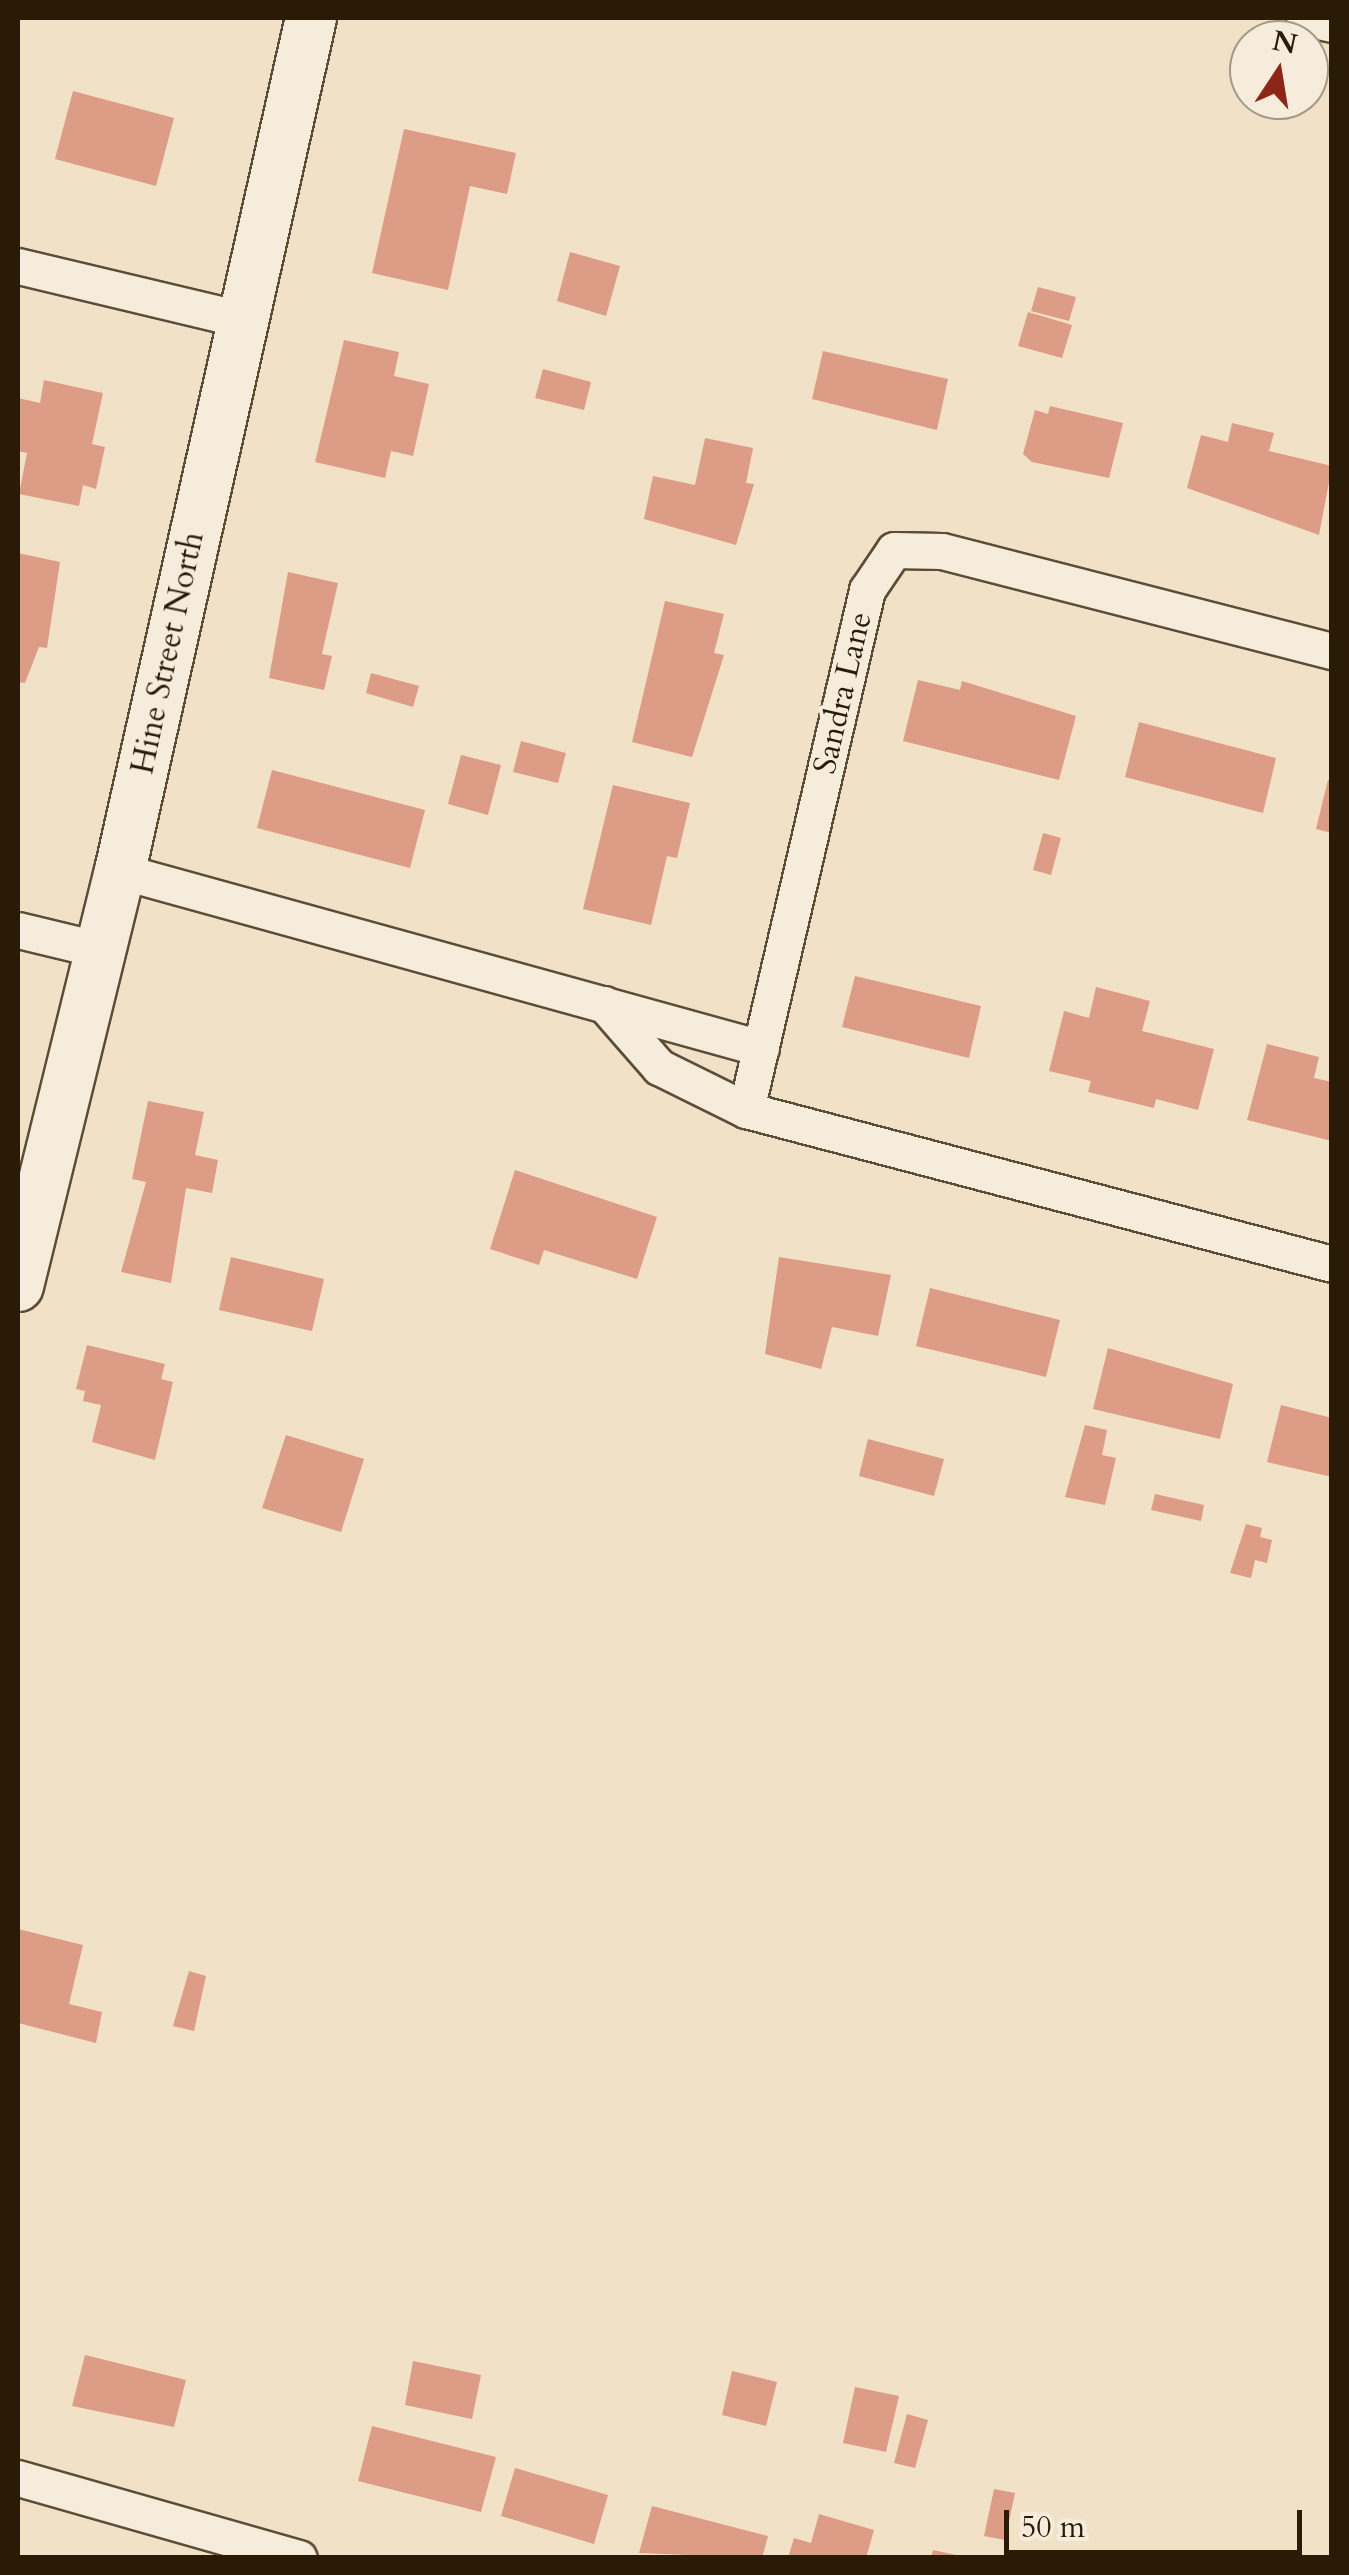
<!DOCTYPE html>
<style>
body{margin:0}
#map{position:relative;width:1349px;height:2575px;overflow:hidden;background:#f1e2c7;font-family:Cardo,serif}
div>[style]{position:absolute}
.building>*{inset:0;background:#dd9c86}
.roads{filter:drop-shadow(2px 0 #5c4d37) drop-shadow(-2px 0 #5c4d37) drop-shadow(0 2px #5c4d37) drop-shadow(0 -2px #5c4d37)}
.street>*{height:35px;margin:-17.5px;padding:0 17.5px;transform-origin:17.5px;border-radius:17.5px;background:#f6ecdb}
.secondary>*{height:50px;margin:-25px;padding:0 25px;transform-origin:25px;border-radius:25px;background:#f6ecdb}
span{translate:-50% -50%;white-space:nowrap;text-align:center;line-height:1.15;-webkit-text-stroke:8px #f6ecdb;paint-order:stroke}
.street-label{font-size:32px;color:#2a1b07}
.frame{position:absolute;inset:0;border:20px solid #2a1b07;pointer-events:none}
.north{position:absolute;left:1229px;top:20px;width:100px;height:100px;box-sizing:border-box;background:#f6ecdb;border:2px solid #a49886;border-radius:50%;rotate:12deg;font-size:28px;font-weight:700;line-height:40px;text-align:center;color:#2a1b07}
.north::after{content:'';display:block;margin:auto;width:35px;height:45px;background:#8f2418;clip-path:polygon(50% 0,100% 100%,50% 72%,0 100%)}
.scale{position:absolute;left:1004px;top:2510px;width:298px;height:45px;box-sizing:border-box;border:5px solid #2a1b07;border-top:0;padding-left:12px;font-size:30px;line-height:35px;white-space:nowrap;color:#2a1b07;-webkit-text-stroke:8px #f6ecdb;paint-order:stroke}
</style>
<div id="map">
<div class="building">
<i style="clip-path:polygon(73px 91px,174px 118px,156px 186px,55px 159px)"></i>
<i style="clip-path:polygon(404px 129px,516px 153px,507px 194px,470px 186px,448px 290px,372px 273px)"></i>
<i style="clip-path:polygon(570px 252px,620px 266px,606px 316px,557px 301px)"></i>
<i style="clip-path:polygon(1038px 287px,1076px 297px,1069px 321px,1031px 311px)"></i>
<i style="clip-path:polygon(1028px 312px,1072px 325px,1062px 358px,1018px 346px)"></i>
<i style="clip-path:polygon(344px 340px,399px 352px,394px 376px,429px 384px,413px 456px,391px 451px,385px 478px,315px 462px)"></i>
<i style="clip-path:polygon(823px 351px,948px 379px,937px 430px,812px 399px)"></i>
<i style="clip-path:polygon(543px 369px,591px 382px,584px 410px,535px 398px)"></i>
<i style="clip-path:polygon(44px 380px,103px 393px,92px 444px,105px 447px,96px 489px,83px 485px,79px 506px,19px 494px,27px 453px,18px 451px,18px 398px,40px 403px)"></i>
<i style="clip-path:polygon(1050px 406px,1123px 423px,1109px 478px,1032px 462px,1023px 454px,1035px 410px,1048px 414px)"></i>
<i style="clip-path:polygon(1232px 423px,1274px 433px,1269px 451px,1332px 466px,1319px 535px,1187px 488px,1201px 435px,1228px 442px)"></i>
<i style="clip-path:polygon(705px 438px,753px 448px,746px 483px,754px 484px,736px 545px,644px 519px,653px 476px,695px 485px)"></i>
<i style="clip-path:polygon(18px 553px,60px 562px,47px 648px,39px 647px,25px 683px,18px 682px)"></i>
<i style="clip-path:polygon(288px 572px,338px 583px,322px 654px,332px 656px,324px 690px,269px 678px)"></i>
<i style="clip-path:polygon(665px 601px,724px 614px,714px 653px,724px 655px,692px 757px,632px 742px)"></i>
<i style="clip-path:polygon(371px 673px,419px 686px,413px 707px,366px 693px)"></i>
<i style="clip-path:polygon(918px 680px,960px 690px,962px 681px,1076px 716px,1059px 780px,903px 741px)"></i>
<i style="clip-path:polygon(1139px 722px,1276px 758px,1263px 813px,1125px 777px)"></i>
<i style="clip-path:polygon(521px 741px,566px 753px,558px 783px,513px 772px)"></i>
<i style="clip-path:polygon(461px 755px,501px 765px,488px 815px,448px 804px)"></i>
<i style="clip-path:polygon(272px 770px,425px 810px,410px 868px,257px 828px)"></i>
<i style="clip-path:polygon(1328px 780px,1332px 781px,1332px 833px,1316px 829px)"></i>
<i style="clip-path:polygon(613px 785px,690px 803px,677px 858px,667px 856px,651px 925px,583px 909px)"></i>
<i style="clip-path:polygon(1043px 833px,1061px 838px,1051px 875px,1033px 870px)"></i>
<i style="clip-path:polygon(855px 976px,981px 1006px,969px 1058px,842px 1027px)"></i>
<i style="clip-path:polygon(1096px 987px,1150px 1001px,1142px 1031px,1214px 1049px,1198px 1110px,1156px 1099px,1154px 1108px,1088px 1092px,1091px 1081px,1049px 1071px,1064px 1011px,1089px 1018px)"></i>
<i style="clip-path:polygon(1267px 1044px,1319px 1057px,1314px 1078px,1332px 1082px,1332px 1141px,1247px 1120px)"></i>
<i style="clip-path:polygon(148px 1101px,204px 1112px,195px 1155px,218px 1160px,212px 1193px,186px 1188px,171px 1283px,121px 1272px,146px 1182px,132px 1179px)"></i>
<i style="clip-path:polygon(515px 1170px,657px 1217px,637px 1279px,544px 1250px,539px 1265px,490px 1249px)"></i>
<i style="clip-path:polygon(231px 1257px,324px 1279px,312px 1331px,219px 1310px)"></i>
<i style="clip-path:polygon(779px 1257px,891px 1275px,878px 1336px,832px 1327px,821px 1369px,765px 1354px)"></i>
<i style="clip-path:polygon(930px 1288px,1060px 1320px,1046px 1377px,916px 1346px)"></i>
<i style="clip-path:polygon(87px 1345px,165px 1364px,161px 1379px,173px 1382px,155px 1460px,92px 1442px,101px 1405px,83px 1401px,85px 1391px,76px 1389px)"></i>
<i style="clip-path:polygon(1108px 1348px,1233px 1384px,1220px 1439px,1093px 1409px)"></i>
<i style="clip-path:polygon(1281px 1405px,1332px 1418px,1332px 1477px,1267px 1462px)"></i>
<i style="clip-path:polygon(1085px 1425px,1107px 1430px,1102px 1455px,1116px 1458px,1105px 1505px,1065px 1497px)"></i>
<i style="clip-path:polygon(286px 1435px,364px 1459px,341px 1532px,262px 1508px)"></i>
<i style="clip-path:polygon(868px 1439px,944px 1459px,934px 1496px,859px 1476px)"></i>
<i style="clip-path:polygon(1155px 1494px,1204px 1505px,1201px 1521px,1151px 1510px)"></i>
<i style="clip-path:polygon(1246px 1524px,1262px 1528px,1260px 1537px,1272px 1540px,1267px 1563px,1255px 1560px,1251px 1578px,1230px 1573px)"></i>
<i style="clip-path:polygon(18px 1929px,83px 1945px,69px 2004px,102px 2012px,96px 2043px,18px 2023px)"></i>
<i style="clip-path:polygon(189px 1971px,206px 1976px,194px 2031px,173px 2026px)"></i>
<i style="clip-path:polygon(85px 2355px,186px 2380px,174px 2427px,72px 2406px)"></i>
<i style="clip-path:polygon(413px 2361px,481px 2375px,472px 2419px,405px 2405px)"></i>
<i style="clip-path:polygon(732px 2371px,777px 2382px,766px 2426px,722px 2415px)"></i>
<i style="clip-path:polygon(855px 2387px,899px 2396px,886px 2452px,843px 2443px)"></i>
<i style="clip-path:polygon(907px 2414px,928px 2420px,915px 2468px,894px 2463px)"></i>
<i style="clip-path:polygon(372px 2426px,496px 2457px,481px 2512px,358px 2481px)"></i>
<i style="clip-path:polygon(515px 2468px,608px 2495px,594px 2544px,501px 2516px)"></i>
<i style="clip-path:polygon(994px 2489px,1015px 2493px,1005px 2540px,984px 2536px)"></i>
<i style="clip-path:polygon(652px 2506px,768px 2536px,762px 2558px,639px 2553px)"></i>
<i style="clip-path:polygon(819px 2514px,874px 2530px,866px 2558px,788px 2558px,794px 2538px,811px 2543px)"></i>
<i style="clip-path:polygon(933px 2550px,961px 2556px,961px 2558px,931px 2558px)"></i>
</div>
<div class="roads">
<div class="street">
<i style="left:1304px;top:18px;width:29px;rotate:12deg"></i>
<i style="left:18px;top:266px;width:229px;rotate:13.4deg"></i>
<i style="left:120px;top:871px;width:665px;rotate:15.44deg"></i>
<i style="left:18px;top:930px;width:81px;rotate:13.5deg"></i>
<i style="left:604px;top:1004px;width:84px;rotate:48.9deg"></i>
<i style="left:659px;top:1067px;width:97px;rotate:26.3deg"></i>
<i style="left:746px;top:1110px;width:606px;rotate:14.72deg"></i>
<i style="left:746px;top:1110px;width:534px;rotate:-76.9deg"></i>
<i style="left:867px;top:590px;width:48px;rotate:-56deg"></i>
<i style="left:894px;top:550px;width:48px;rotate:1.2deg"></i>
<i style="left:942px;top:551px;width:403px;rotate:14.4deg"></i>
<i style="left:18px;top:2478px;width:292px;rotate:15.9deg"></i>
</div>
<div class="secondary">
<i style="left:18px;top:1286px;width:427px;rotate:-76.2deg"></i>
<i style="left:120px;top:871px;width:874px;rotate:-77.38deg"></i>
</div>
</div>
<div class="street-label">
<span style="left:168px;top:653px;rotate:-78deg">Hine Street North</span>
<span style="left:843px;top:693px;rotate:-77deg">Sandra Lane</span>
</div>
<div class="frame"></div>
<div class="north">N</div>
<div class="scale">50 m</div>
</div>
